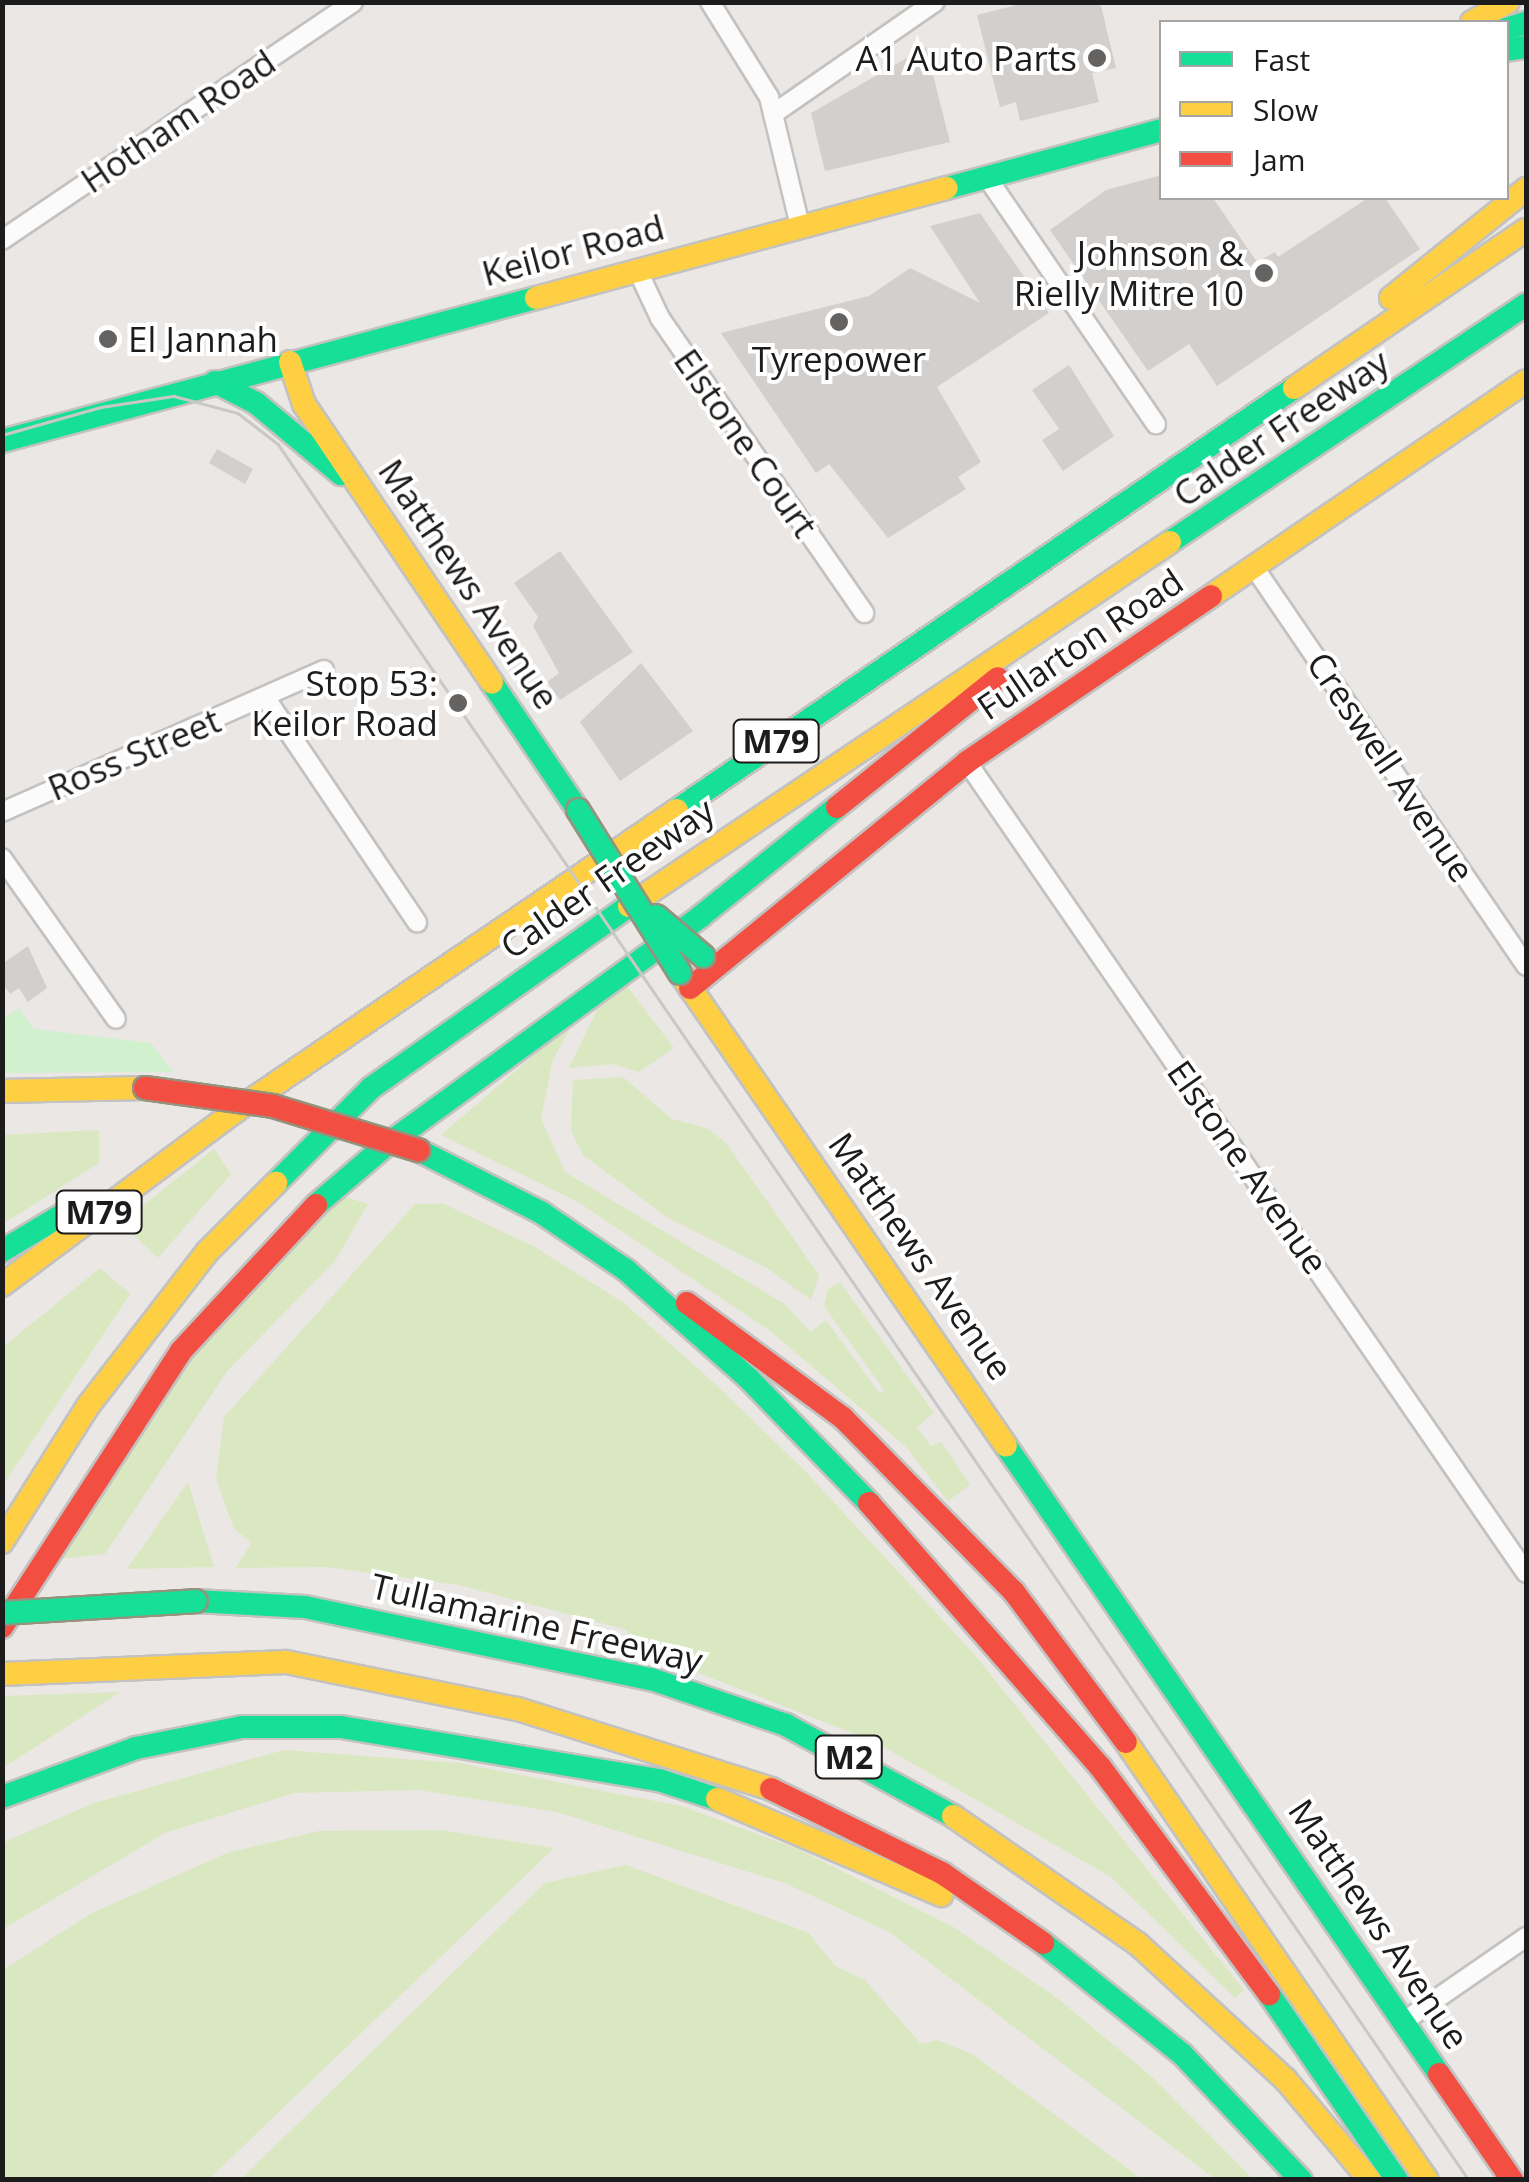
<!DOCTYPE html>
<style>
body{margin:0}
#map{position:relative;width:1529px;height:2182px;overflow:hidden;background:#eae7e4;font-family:"Open Sans",sans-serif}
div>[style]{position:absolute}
.grass>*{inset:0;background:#dae8c1}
.park>*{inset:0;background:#d1f1ce}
.building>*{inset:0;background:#d2cfcd}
.roads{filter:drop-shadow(2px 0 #c3c2c0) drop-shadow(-2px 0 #c3c2c0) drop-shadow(0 2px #c3c2c0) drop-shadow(0 -2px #c3c2c0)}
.street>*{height:18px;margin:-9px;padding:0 9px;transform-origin:9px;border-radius:9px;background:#fcfbfb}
.fast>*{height:22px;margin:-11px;padding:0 11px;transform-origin:11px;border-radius:11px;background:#16e098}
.slow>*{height:22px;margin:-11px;padding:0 11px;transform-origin:11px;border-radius:11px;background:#ffcf43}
.jam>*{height:22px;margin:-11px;padding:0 11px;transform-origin:11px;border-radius:11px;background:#f24e42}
.tram>*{height:2.5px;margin:-1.25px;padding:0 1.25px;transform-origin:1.25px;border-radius:1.25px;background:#c9c8c8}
.bridges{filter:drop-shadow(2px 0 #94937d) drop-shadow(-2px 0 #94937d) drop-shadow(0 2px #94937d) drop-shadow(0 -2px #94937d)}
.fast-bridge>*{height:22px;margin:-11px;padding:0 11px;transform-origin:11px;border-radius:11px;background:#16e098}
.jam-bridge>*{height:22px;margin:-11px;padding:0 11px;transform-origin:11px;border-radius:11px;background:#f24e42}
.dots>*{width:28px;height:28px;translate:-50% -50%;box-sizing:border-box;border:5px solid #fff;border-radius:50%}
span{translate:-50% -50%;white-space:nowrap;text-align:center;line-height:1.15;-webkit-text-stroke:8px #fff;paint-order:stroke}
.shield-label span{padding:2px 8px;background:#fff;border:2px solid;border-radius:8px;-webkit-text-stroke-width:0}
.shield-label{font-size:32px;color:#1c1c1c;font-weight:700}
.poi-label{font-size:35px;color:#1c1c1c}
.right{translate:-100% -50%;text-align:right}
.left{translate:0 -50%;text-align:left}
.street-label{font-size:35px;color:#1c1c1c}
.frame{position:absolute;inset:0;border:5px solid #1c1c1c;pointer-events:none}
.legend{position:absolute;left:1159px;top:20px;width:350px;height:180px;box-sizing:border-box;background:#fff;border:2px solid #a4a4a4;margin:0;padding:12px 18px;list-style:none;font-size:30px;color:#1c1c1c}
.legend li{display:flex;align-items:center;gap:20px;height:50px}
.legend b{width:50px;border:2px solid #a4a4a4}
</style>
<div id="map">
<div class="grass">
<i style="clip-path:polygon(627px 986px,674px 1048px,639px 1072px,613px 1064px,569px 1068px,597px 1010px)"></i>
<i style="clip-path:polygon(574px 1021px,552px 1062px,541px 1118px,565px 1172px,783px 1303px,811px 1332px,826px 1320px,880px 1394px,884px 1390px,824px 1306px,828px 1289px,840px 1282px,934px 1413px,917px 1427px,931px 1446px,941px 1442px,970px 1485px,948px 1501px,905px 1446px,769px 1330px,578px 1202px,441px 1135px)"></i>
<i style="clip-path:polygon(623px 1077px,672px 1119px,707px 1128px,726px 1143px,819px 1275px,811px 1300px,767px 1268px,668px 1218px,583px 1155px,571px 1131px,573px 1080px)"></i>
<i style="clip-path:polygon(99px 1130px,99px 1163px,3px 1224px,3px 1135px)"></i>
<i style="clip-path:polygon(214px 1149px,231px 1174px,158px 1258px,121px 1223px)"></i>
<i style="clip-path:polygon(339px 1195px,368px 1204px,335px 1261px,228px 1370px,105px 1554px,59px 1559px,161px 1390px)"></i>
<i style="clip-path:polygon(415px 1204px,444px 1204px,533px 1246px,624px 1303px,712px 1381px,805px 1471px,974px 1654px,1244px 1990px,1235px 1998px,1111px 1877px,873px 1741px,627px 1645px,627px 1630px,459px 1585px,326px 1567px,235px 1568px,252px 1543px,234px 1529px,216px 1479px,224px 1417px)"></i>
<i style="clip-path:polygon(100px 1268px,130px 1294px,3px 1485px,3px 1347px)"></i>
<i style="clip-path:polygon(188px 1482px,214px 1567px,127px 1569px)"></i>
<i style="clip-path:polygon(120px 1692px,3px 1768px,3px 1696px)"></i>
<i style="clip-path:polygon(284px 1750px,459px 1763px,681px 1806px,798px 1849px,955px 1928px,1057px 1998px,1151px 2076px,1253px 2179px,1215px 2179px,889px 1932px,787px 1884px,557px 1812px,419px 1790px,294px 1793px,165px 1833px,3px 1929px,2px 1843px,94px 1803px)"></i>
<i style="clip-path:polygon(441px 1830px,554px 1848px,209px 2179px,3px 2179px,3px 1970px,90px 1914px,227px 1853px,319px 1831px)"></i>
<i style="clip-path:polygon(626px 1865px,809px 1933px,835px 1966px,865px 1980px,921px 2044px,937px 2040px,972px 2054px,1142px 2179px,241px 2179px,545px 1883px)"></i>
</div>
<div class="park">
<i style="clip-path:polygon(19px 1008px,34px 1029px,151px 1043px,173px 1072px,3px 1073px,3px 1019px)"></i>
</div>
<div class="building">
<i style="clip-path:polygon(1029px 2px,1100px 2px,1116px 68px,1092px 73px,1099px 102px,1020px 121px,1016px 102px,1000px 107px,977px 15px)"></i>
<i style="clip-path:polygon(926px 47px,950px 142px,825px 171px,811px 113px)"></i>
<i style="clip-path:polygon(1162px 175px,1162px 198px,1213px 198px,1257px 262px,1275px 252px,1278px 257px,1368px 198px,1385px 198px,1420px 249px,1217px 386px,1189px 344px,1148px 371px,1050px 230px,1106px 190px)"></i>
<i style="clip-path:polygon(980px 213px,1049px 313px,937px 387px,981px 462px,958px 477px,966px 489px,888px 538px,829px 464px,816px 473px,721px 333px,869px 296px,910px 268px,980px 303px,930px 226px)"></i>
<i style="clip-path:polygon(1069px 365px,1114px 436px,1063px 471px,1042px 440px,1059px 429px,1032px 390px)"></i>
<i style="clip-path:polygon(217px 449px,253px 469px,245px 484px,209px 463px)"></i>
<i style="clip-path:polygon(560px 551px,633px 652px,560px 700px,547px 682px,559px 673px,533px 626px,538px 617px,514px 583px)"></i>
<i style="clip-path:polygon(641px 663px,693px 731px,620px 781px,580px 722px)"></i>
<i style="clip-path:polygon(28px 946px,47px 988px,28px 1002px,19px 988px,10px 994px,2px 983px,2px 964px)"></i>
</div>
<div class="roads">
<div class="street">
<i style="left:710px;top:2px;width:112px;rotate:58.2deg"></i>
<i style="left:769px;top:97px;width:133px;rotate:76.5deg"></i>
<i style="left:773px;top:114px;width:197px;rotate:-34.7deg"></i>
<i style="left:986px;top:176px;width:301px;rotate:55.6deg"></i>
<i style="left:2px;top:240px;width:424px;rotate:-34.1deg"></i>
<i style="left:637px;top:269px;width:54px;rotate:64.9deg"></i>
<i style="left:660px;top:318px;width:359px;rotate:55.3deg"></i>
<i style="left:1254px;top:567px;width:483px;rotate:55.7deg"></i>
<i style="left:265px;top:697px;width:272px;rotate:56deg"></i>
<i style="left:967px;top:762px;width:985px;rotate:55.42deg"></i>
<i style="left:2px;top:812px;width:352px;rotate:-23.8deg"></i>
<i style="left:2px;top:858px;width:197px;rotate:54.7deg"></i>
<i style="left:1403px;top:2022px;width:150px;rotate:-34.6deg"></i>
</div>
<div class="fast">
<i style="left:1506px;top:29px;width:21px;rotate:-17deg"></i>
<i style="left:1506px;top:50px;width:20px;rotate:-9deg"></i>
<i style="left:947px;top:188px;width:223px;rotate:-15.1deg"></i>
<i style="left:215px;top:382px;width:46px;rotate:27.1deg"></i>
<i style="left:256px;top:403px;width:111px;rotate:39.9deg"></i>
<i style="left:2px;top:441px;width:553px;rotate:-14.99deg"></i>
<i style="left:1170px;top:542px;width:428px;rotate:-33.7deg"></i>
<i style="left:492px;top:683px;width:153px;rotate:55.9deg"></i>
<i style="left:677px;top:810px;width:748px;rotate:-34.37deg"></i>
<i style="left:418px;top:1150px;width:139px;rotate:26.9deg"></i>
<i style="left:542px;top:1213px;width:102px;rotate:34.2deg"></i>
<i style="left:626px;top:1270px;width:163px;rotate:41.5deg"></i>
<i style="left:748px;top:1378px;width:174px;rotate:45.9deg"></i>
<i style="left:276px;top:1183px;width:134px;rotate:-45deg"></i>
<i style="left:371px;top:1088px;width:316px;rotate:-35.2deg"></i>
<i style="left:316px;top:1205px;width:91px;rotate:-40.5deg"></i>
<i style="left:385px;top:1146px;width:391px;rotate:-36deg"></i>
<i style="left:701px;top:916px;width:174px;rotate:-38.7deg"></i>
<i style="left:2px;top:1251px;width:90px;rotate:-30.9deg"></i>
<i style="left:1006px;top:1446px;width:763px;rotate:55.41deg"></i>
<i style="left:196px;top:1601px;width:109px;rotate:3.2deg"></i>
<i style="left:305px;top:1607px;width:353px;rotate:11.8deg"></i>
<i style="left:651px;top:1679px;width:143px;rotate:18.8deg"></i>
<i style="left:786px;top:1725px;width:190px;rotate:28.6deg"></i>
<i style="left:2px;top:1797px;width:143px;rotate:-20.1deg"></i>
<i style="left:136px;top:1748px;width:108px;rotate:-11.2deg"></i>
<i style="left:242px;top:1727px;width:99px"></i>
<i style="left:341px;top:1727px;width:322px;rotate:9.5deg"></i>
<i style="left:659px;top:1780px;width:61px;rotate:18.1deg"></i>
<i style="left:1043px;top:1943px;width:178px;rotate:38.6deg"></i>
<i style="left:1182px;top:2054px;width:173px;rotate:46.6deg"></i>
<i style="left:1269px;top:1994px;width:226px;rotate:55.5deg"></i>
</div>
<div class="slow">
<i style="left:1472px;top:22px;width:41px;rotate:-29.1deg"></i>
<i style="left:536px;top:298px;width:425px;rotate:-15deg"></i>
<i style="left:1391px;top:298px;width:174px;rotate:-38.9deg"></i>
<i style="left:290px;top:362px;width:44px;rotate:71.6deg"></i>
<i style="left:304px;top:404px;width:336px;rotate:56deg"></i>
<i style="left:1294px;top:388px;width:281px;rotate:-34.3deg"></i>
<i style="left:1211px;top:596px;width:381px;rotate:-34.3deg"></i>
<i style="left:629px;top:906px;width:652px;rotate:-33.93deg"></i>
<i style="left:680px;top:973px;width:574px;rotate:55.42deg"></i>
<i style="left:2px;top:1091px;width:143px;rotate:-1.2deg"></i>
<i style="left:2px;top:1285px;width:289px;rotate:-36.7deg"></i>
<i style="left:234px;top:1112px;width:536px;rotate:-34.28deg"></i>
<i style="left:2px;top:1542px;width:161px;rotate:-57.7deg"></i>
<i style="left:88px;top:1406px;width:195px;rotate:-52.3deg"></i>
<i style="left:207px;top:1252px;width:98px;rotate:-45deg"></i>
<i style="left:2px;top:1674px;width:284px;rotate:-2.4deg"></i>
<i style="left:286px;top:1662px;width:237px;rotate:11.5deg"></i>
<i style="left:518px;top:1709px;width:265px;rotate:17.5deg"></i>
<i style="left:1126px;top:1742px;width:531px;rotate:55.5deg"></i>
<i style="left:717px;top:1799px;width:244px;rotate:23.2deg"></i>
<i style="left:953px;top:1816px;width:225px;rotate:34.7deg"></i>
<i style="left:1138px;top:1944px;width:200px;rotate:42.6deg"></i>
<i style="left:1285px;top:2079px;width:132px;rotate:49.9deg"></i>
</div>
<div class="jam">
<i style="left:837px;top:807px;width:206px;rotate:-38.7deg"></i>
<i style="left:690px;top:988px;width:357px;rotate:-39.2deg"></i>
<i style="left:967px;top:762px;width:295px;rotate:-34.2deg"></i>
<i style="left:687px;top:1303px;width:194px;rotate:36.4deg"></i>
<i style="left:843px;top:1418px;width:244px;rotate:45.5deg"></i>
<i style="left:1014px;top:1592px;width:187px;rotate:53.3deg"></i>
<i style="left:869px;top:1503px;width:352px;rotate:48.8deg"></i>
<i style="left:1101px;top:1768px;width:282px;rotate:53.4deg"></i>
<i style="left:2px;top:1627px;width:329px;rotate:-57deg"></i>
<i style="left:181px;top:1351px;width:199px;rotate:-47.2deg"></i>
<i style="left:771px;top:1789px;width:191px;rotate:26.2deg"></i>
<i style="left:942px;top:1873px;width:123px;rotate:34.7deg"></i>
<i style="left:1439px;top:2074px;width:129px;rotate:55.4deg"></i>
</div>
</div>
<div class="tram">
<i style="left:2px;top:435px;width:103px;rotate:-15.8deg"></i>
<i style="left:101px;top:407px;width:74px;rotate:-8.6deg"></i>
<i style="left:174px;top:396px;width:66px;rotate:14.9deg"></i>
<i style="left:238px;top:413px;width:51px;rotate:37.8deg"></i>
<i style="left:278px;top:444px;width:2105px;rotate:55.55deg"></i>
</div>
<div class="bridges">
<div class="fast-bridge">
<i style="left:578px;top:810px;width:192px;rotate:58deg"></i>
<i style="left:656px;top:916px;width:62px;rotate:40.4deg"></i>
<i style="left:2px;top:1613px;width:194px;rotate:-3.5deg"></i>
</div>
<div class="jam-bridge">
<i style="left:145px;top:1088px;width:129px;rotate:8deg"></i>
<i style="left:273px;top:1106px;width:152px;rotate:16.9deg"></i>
</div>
</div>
<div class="dots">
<i style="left:1097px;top:58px;background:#646362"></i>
<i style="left:1264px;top:273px;background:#646362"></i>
<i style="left:839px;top:322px;background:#646362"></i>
<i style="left:108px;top:339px;background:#646362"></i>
<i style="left:458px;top:703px;background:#646362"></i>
</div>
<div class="shield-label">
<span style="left:776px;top:741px">M79</span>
<span style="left:99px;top:1212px">M79</span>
<span style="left:849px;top:1757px">M2</span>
</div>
<div class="poi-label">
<span class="right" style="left:1077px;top:58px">A1 Auto Parts</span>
<span class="right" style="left:1244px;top:273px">Johnson &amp;<br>Rielly Mitre 10</span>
<span class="left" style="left:128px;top:339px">El Jannah</span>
<span style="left:839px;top:359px">Tyrepower</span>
<span class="right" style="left:438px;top:703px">Stop 53:<br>Keilor Road</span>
</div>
<div class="street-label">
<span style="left:178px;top:121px;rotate:-34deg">Hotham Road</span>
<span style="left:573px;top:250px;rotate:-15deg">Keilor Road</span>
<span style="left:1281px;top:428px;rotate:-34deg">Calder Freeway</span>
<span style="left:746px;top:443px;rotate:55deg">Elstone Court</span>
<span style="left:469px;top:584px;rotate:56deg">Matthews Avenue</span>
<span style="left:1080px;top:644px;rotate:-34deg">Fullarton Road</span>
<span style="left:134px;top:754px;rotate:-23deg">Ross Street</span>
<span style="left:1391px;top:767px;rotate:56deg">Creswell Avenue</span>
<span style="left:607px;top:878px;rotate:-35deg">Calder Freeway</span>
<span style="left:1248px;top:1167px;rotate:55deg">Elstone Avenue</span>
<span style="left:921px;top:1256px;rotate:55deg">Matthews Avenue</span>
<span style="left:537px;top:1623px;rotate:13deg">Tullamarine Freeway</span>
<span style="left:1379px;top:1924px;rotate:56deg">Matthews Avenue</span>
</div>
<div class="frame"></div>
<ul class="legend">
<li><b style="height:12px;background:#16e098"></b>Fast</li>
<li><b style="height:12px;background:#ffcf43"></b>Slow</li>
<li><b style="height:12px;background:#f24e42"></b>Jam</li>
</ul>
</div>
